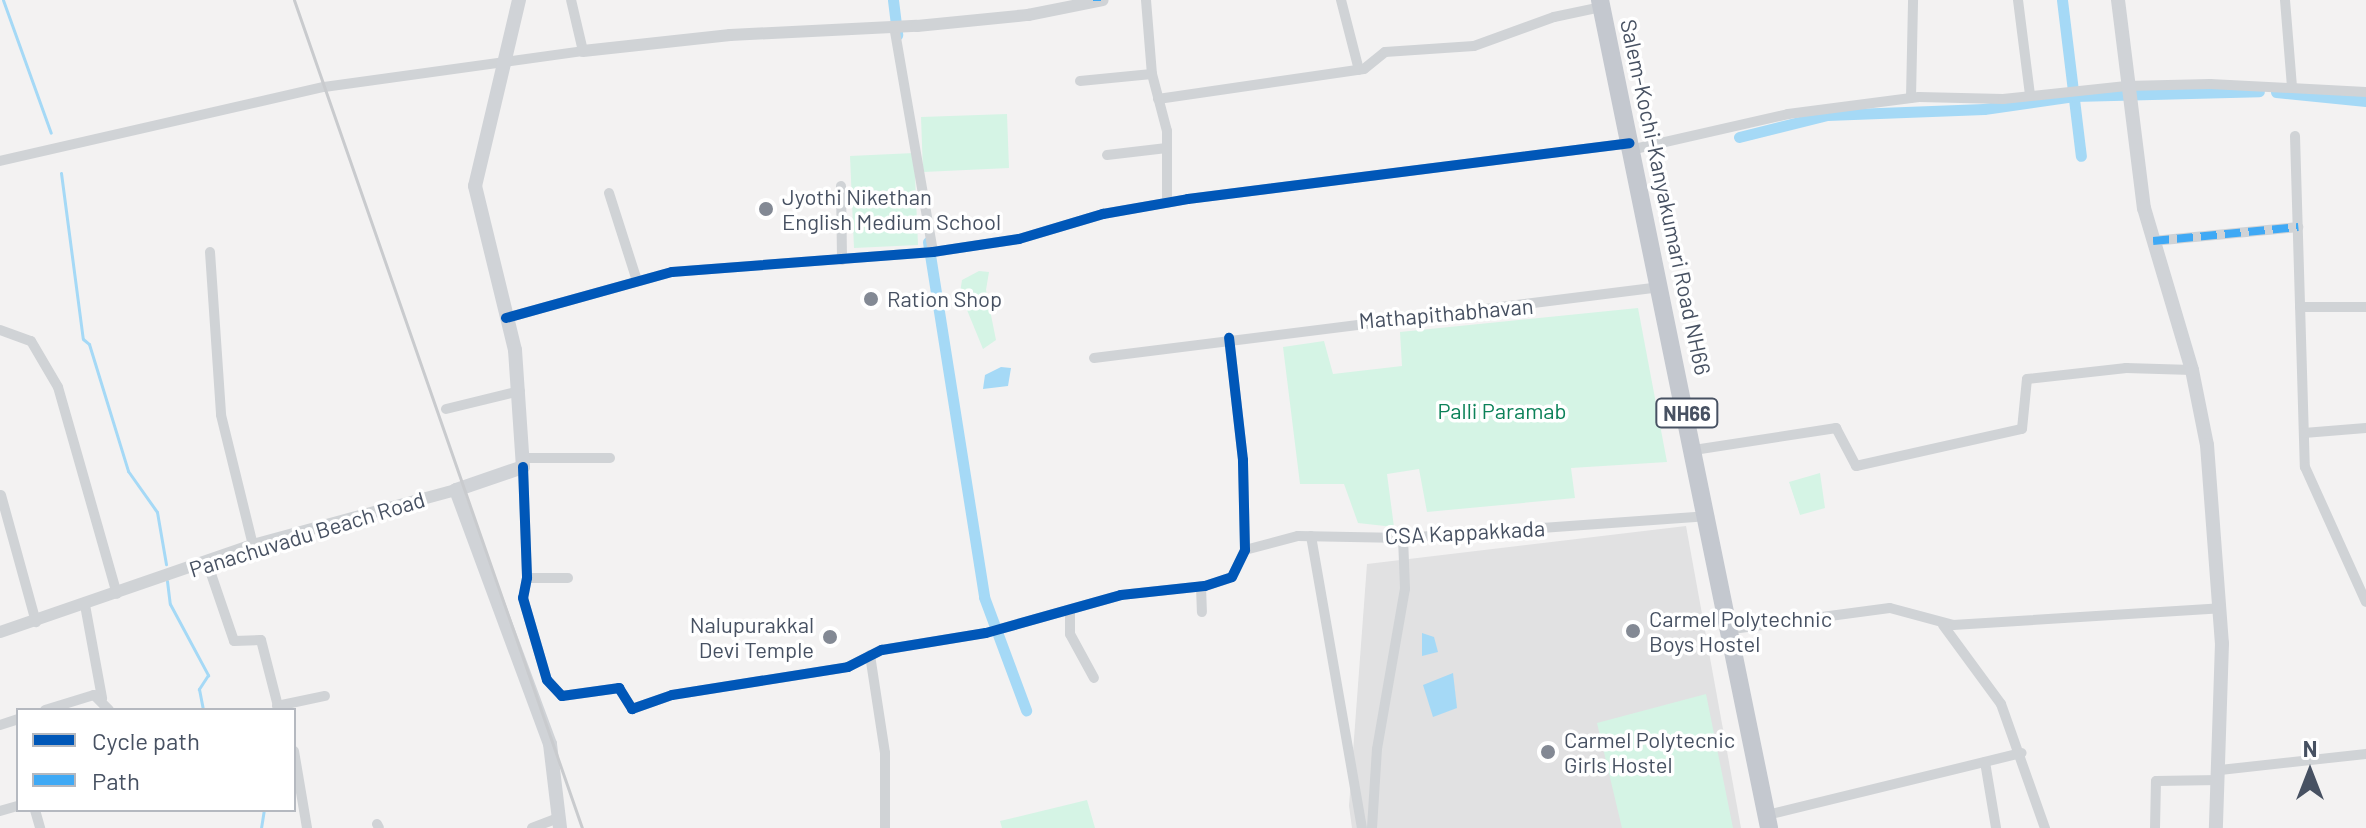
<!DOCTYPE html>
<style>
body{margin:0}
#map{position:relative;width:2366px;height:828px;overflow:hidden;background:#f3f2f2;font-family:Barlow,sans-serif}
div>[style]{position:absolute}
.education>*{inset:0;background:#e1e1e2}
.green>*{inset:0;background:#d5f4e5}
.water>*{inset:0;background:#a5d9f6}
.stream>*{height:3px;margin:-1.5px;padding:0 1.5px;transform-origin:1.5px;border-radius:1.5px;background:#a5d9f6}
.canal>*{height:11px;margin:-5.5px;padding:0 5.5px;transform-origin:5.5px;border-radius:5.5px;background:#a5d9f6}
.minor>*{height:10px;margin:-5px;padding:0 5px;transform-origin:5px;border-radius:5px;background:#d0d3d6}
.tertiary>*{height:12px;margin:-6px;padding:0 6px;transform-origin:6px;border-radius:6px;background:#d0d3d6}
.secondary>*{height:14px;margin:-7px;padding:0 7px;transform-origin:7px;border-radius:7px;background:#d0d3d7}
.trunk>*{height:18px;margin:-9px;padding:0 9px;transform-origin:9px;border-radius:9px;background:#c4c8cf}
.rail>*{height:3px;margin:-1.5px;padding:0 1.5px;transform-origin:1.5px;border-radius:1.5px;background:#c9cbce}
.quiet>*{height:8px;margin-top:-4px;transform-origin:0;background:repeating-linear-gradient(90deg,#3fa9f5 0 16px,transparent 0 24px)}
.cycleway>*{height:10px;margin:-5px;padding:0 5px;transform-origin:5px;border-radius:5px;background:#0057b8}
.dots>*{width:22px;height:22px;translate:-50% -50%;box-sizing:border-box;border:4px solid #fff;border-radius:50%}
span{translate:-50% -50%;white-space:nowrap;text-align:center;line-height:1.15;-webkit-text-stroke:7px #fff;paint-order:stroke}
.shield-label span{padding:2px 6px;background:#fff;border:2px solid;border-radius:6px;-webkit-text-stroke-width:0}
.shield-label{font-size:20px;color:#475162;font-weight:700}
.poi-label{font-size:22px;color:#475162}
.left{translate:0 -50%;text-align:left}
.right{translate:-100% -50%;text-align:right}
.street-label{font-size:22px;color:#475162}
.park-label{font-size:22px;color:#0c8259}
.legend{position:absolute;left:16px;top:708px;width:280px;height:104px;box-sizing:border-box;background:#fff;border:2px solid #b5b9c0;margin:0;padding:10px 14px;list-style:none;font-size:24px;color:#475162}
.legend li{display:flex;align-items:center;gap:16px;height:40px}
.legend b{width:40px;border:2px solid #b5b9c0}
.north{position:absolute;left:2270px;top:732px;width:80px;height:80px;-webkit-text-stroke:6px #fff;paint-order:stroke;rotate:0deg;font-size:22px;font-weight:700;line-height:32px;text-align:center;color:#475162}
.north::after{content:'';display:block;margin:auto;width:28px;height:36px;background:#475162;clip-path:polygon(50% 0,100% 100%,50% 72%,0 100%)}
</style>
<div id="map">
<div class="education">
<i style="clip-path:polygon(1686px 526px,1741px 828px,1352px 828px,1349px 806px,1367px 564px)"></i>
</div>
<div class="green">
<i style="clip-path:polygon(1007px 114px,1009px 168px,923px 172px,921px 117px)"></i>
<i style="clip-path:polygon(914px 153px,918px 245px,854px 248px,850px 156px)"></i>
<i style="clip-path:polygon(979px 271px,989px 272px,986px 290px,996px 340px,983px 349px,960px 293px,962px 280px)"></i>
<i style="clip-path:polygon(1638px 308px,1667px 462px,1571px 468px,1575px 498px,1427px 512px,1419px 469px,1387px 474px,1394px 527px,1358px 523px,1344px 484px,1300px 484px,1283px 347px,1324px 341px,1333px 374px,1402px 366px,1400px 332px)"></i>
<i style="clip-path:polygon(1820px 473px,1825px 508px,1800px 515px,1789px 482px)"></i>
<i style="clip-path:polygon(1706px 694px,1733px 828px,1622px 828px,1597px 723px)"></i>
<i style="clip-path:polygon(1087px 800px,1095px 828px,1002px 828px,1000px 821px)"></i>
</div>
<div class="water">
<i style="clip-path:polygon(1001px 367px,1011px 368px,1008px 386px,983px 389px,985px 375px)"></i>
<i style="clip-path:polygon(1422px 633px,1434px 637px,1438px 652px,1422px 656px)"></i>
<i style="clip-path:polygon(1453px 673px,1457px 708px,1433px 717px,1423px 685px)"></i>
</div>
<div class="stream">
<i style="left:3px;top:0;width:141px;rotate:70.2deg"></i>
<i style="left:61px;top:173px;width:167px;rotate:82.5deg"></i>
<i style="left:83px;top:339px;width:8px;rotate:40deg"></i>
<i style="left:89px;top:344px;width:133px;rotate:72.9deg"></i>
<i style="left:128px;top:471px;width:50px;rotate:54.7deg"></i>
<i style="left:157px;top:512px;width:53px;rotate:80.2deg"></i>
<i style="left:167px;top:581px;width:23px;rotate:83deg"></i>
<i style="left:170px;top:604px;width:81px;rotate:61.8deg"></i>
<i style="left:208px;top:675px;width:17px;rotate:123deg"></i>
<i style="left:199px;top:689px;width:21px;rotate:79deg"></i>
<i style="left:261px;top:828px;width:18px;rotate:-81deg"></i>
</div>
<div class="canal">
<i style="left:893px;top:0;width:35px;rotate:83deg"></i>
<i style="left:2062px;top:0;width:157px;rotate:83.1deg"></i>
<i style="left:2276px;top:92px;width:90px;rotate:5.7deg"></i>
<i style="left:1739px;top:137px;width:91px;rotate:-14deg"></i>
<i style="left:1827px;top:115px;width:157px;rotate:-2.2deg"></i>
<i style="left:1984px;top:109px;width:91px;rotate:-8.2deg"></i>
<i style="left:2074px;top:96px;width:185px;rotate:-1.5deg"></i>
<i style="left:928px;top:242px;width:359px;rotate:81deg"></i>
<i style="left:984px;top:597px;width:121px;rotate:69.6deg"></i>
</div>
<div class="minor">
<i style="left:1146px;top:0;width:74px;rotate:85.4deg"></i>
<i style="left:1152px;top:74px;width:59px;rotate:75.3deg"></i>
<i style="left:1167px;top:131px;width:72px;rotate:90deg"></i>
<i style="left:1341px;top:0;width:72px;rotate:75.6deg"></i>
<i style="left:2018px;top:0;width:96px;rotate:82.8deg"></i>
<i style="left:2285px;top:0;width:87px;rotate:85.4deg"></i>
<i style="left:894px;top:26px;width:229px;rotate:80.2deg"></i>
<i style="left:1080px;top:81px;width:72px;rotate:-5.6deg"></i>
<i style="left:1911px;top:98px;width:98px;rotate:-88.8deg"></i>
<i style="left:1158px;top:99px;width:208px;rotate:-8.3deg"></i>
<i style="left:1364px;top:69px;width:27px;rotate:-39deg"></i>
<i style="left:1385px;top:52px;width:89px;rotate:-3.9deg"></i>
<i style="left:1474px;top:46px;width:85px;rotate:-19.9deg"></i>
<i style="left:1554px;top:17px;width:49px;rotate:-11.8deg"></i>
<i style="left:2295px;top:136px;width:331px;rotate:88.3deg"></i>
<i style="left:2305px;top:467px;width:148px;rotate:65.7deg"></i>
<i style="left:1630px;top:150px;width:162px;rotate:-12.8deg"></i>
<i style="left:1788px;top:114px;width:132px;rotate:-7.4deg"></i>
<i style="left:1919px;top:97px;width:84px;rotate:1.4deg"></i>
<i style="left:2003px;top:99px;width:124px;rotate:-6deg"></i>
<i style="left:2126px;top:86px;width:84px;rotate:-1.4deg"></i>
<i style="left:2210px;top:84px;width:156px;rotate:2.9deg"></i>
<i style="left:1107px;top:155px;width:60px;rotate:-6.7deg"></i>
<i style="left:0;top:161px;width:332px;rotate:-12.9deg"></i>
<i style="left:324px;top:87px;width:261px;rotate:-7.9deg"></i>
<i style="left:583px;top:51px;width:52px;rotate:-103.2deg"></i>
<i style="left:841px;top:186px;width:74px;rotate:89.2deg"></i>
<i style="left:609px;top:193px;width:92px;rotate:72.3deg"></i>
<i style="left:2153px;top:241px;width:146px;rotate:-5.5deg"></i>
<i style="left:210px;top:252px;width:163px;rotate:86.1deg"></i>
<i style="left:221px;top:415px;width:134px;rotate:76.2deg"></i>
<i style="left:2300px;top:307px;width:66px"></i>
<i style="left:506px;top:318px;width:172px;rotate:-15.5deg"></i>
<i style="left:672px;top:272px;width:262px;rotate:-4.4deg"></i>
<i style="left:933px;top:252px;width:87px;rotate:-8.6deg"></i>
<i style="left:1019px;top:239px;width:88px;rotate:-16.6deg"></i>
<i style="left:1103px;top:214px;width:86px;rotate:-10deg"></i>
<i style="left:1188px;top:199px;width:445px;rotate:-7.2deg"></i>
<i style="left:0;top:330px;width:33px;rotate:20deg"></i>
<i style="left:31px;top:341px;width:53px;rotate:59.6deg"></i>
<i style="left:58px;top:387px;width:215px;rotate:74.1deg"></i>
<i style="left:1094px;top:358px;width:571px;rotate:-7.14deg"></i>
<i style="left:446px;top:409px;width:76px;rotate:-13.7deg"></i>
<i style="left:2304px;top:433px;width:62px;rotate:-4.6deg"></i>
<i style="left:1694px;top:450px;width:144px;rotate:-8.8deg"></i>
<i style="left:1836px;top:428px;width:43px;rotate:62.2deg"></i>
<i style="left:1856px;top:466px;width:170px;rotate:-12.6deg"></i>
<i style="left:2022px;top:429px;width:50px;rotate:-84.3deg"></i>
<i style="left:2027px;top:379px;width:100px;rotate:-6.3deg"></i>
<i style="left:2126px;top:368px;width:66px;rotate:1.7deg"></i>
<i style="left:523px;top:458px;width:87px"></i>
<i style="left:523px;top:467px;width:111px;rotate:87.9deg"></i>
<i style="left:527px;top:578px;width:20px;rotate:101deg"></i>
<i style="left:523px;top:598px;width:85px;rotate:73.7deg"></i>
<i style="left:547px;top:680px;width:22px;rotate:47deg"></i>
<i style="left:562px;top:696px;width:58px;rotate:-8deg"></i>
<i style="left:619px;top:688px;width:25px;rotate:58deg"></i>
<i style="left:632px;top:709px;width:42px;rotate:-19.3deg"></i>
<i style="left:672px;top:695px;width:178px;rotate:-9deg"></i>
<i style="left:848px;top:667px;width:38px;rotate:-27deg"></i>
<i style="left:882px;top:650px;width:105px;rotate:-9.3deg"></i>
<i style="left:986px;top:633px;width:140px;rotate:-15.7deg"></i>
<i style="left:1121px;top:595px;width:84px;rotate:-6.1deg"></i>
<i style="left:1205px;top:586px;width:28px;rotate:-18deg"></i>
<i style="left:1232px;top:577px;width:30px;rotate:-64deg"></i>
<i style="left:1245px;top:550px;width:90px;rotate:-91.3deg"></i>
<i style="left:1243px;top:460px;width:123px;rotate:-96.5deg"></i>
<i style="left:1px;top:495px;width:132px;rotate:74.6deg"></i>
<i style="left:1311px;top:536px;width:296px;rotate:80.1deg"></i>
<i style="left:1245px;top:550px;width:55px;rotate:-14.8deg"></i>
<i style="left:1298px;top:536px;width:105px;rotate:1.1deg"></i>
<i style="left:1403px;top:538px;width:307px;rotate:-4.1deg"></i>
<i style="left:207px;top:562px;width:83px;rotate:71.1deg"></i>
<i style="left:234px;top:641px;width:27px;rotate:-2deg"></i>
<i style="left:261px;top:640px;width:72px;rotate:75.6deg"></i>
<i style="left:527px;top:578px;width:41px"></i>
<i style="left:1201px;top:586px;width:26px;rotate:88deg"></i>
<i style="left:85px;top:605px;width:95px;rotate:79.6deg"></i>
<i style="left:1070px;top:610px;width:24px;rotate:90deg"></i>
<i style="left:1070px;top:634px;width:50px;rotate:61.4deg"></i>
<i style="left:1943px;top:625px;width:98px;rotate:53.7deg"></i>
<i style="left:2001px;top:704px;width:132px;rotate:70.5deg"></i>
<i style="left:1732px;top:629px;width:159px;rotate:-7.6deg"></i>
<i style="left:1890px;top:608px;width:65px;rotate:15.1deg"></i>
<i style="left:1953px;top:625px;width:268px;rotate:-3.6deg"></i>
<i style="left:870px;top:655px;width:99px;rotate:81.3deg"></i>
<i style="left:885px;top:753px;width:75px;rotate:90deg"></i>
<i style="left:277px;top:706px;width:49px;rotate:-11.8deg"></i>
<i style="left:45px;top:710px;width:51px;rotate:-17deg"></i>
<i style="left:94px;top:695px;width:21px;rotate:45deg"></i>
<i style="left:0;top:725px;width:19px;rotate:-18deg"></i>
<i style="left:294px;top:751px;width:78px;rotate:80.4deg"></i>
<i style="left:1985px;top:762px;width:67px;rotate:80.5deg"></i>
<i style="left:2220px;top:770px;width:147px;rotate:-6.3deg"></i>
<i style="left:35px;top:810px;width:19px;rotate:74deg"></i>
<i style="left:0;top:811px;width:19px;rotate:-16deg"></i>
<i style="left:1767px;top:815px;width:262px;rotate:-13.7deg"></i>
<i style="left:377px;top:824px;width:4px;rotate:63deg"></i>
<i style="left:532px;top:828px;width:28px;rotate:-21deg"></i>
<i style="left:1372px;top:828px;width:79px;rotate:-86.4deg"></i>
<i style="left:1377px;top:749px;width:162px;rotate:-80.1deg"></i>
<i style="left:1405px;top:589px;width:51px;rotate:-92.2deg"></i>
<i style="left:2155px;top:828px;width:47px;rotate:-88.8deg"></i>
<i style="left:2156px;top:781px;width:63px;rotate:-0.9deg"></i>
</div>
<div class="tertiary">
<i style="left:583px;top:51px;width:148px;rotate:-6.2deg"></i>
<i style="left:730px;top:35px;width:187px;rotate:-2.8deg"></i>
<i style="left:917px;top:26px;width:112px;rotate:-5.7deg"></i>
<i style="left:1028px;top:15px;width:76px;rotate:-11.3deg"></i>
<i style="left:0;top:632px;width:268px;rotate:-19deg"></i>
<i style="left:253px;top:545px;width:210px;rotate:-15.2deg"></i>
</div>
<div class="secondary">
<i style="left:519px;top:0;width:191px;rotate:103.3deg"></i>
<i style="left:475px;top:186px;width:169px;rotate:76.3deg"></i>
<i style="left:515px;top:350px;width:117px;rotate:86.1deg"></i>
<i style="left:523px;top:467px;width:71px;rotate:161.1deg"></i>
<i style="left:456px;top:490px;width:271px;rotate:69.7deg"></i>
<i style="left:550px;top:744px;width:85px;rotate:83.2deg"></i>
<i style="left:2118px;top:0;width:210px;rotate:82.9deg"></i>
<i style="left:2144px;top:208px;width:169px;rotate:73.5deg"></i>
<i style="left:2192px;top:370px;width:76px;rotate:78.7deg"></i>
<i style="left:2207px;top:445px;width:199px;rotate:85.7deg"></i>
<i style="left:2222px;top:643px;width:185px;rotate:91.9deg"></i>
</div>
<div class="trunk">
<i style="left:1600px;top:0;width:845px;rotate:78.46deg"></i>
</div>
<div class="rail">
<i style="left:294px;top:0;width:877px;rotate:70.82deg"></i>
</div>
<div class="quiet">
<i style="left:1097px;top:0;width:1px;rotate:90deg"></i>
<i style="left:2153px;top:241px;width:146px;rotate:-5.5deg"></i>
</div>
<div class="cycleway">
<i style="left:506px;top:318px;width:172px;rotate:-15.5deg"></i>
<i style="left:672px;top:272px;width:262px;rotate:-4.4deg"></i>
<i style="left:933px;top:252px;width:87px;rotate:-8.6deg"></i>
<i style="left:1019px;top:239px;width:88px;rotate:-16.6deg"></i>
<i style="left:1103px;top:214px;width:86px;rotate:-10deg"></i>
<i style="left:1188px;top:199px;width:445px;rotate:-7.2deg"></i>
<i style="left:523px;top:467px;width:111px;rotate:87.9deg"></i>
<i style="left:527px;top:578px;width:20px;rotate:101deg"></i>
<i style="left:523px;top:598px;width:85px;rotate:73.7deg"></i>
<i style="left:547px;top:680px;width:22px;rotate:47deg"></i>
<i style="left:562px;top:696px;width:58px;rotate:-8deg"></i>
<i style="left:619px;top:688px;width:25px;rotate:58deg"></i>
<i style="left:632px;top:709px;width:42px;rotate:-19.3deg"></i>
<i style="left:672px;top:695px;width:178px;rotate:-9deg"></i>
<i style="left:848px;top:667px;width:38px;rotate:-27deg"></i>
<i style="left:882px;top:650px;width:105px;rotate:-9.3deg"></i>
<i style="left:986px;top:633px;width:140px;rotate:-15.7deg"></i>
<i style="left:1121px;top:595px;width:84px;rotate:-6.1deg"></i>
<i style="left:1205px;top:586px;width:28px;rotate:-18deg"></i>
<i style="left:1232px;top:577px;width:30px;rotate:-64deg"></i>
<i style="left:1245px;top:550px;width:90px;rotate:-91.3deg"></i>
<i style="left:1243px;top:460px;width:123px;rotate:-96.5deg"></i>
</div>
<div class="dots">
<i style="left:766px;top:209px;background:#838994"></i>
<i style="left:871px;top:299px;background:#838994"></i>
<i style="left:1633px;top:631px;background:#838994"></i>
<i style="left:830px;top:637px;background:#838994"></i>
<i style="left:1548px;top:752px;background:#838994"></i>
</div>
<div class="shield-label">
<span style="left:1687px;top:413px">NH66</span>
</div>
<div class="poi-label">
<span class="left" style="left:782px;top:209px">Jyothi Nikethan<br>English Medium School</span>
<span class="left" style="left:887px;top:299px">Ration Shop</span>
<span class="left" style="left:1649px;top:631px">Carmel Polytechnic<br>Boys Hostel</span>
<span class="right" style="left:814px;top:637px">Nalupurakkal<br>Devi Temple</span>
<span class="left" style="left:1564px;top:752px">Carmel Polytecnic<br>Girls Hostel</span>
</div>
<div class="street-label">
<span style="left:1666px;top:197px;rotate:78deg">Salem-Kochi-Kanyakumari Road NH66</span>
<span style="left:1446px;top:313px;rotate:-5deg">Mathapithabhavan</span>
<span style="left:1465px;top:532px;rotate:-3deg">CSA Kappakkada</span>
<span style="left:307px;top:534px;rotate:-17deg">Panachuvadu Beach Road</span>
</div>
<div class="park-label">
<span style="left:1502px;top:411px">Palli Paramab</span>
</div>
<ul class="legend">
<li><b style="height:10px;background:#0057b8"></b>Cycle path</li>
<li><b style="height:10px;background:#3fa9f5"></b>Path</li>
</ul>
<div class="north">N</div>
</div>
